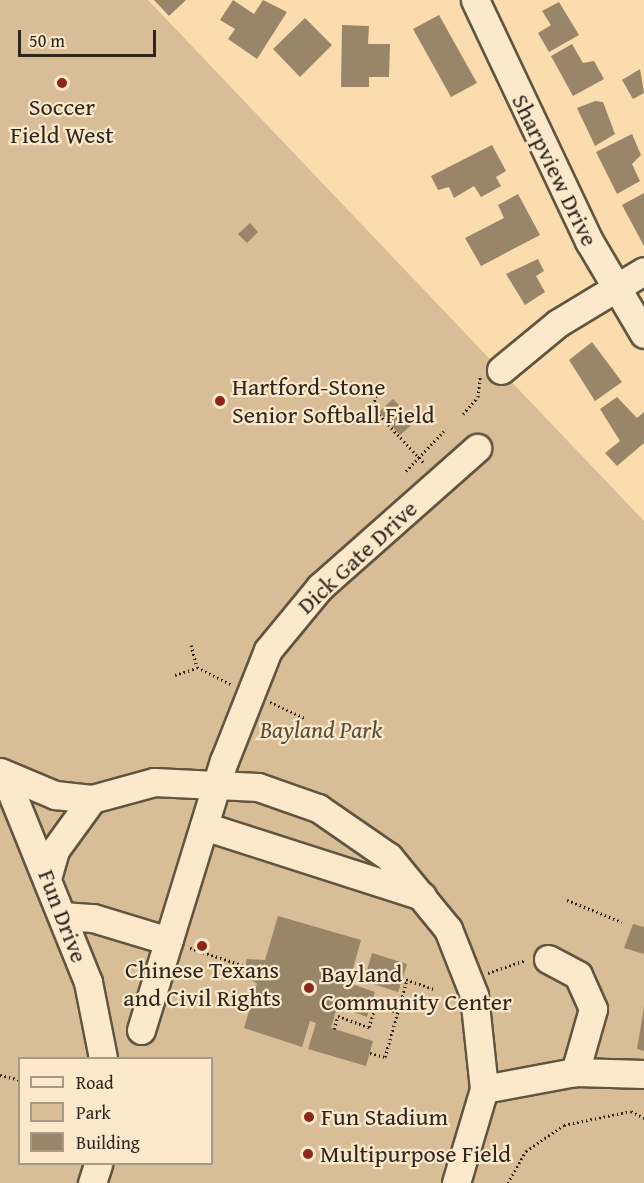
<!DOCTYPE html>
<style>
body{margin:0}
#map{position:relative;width:644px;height:1183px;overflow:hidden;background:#fbdcaf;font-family:"Gentium Book Plus",serif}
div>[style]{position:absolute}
.green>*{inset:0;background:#d8bd96}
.building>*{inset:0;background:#998568}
.path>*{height:3px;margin-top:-1.5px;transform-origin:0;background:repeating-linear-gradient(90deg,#2e261b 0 1.5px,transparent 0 4.5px)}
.roads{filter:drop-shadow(2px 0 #615440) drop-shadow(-2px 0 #615440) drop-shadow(0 2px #615440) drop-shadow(0 -2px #615440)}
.minor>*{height:27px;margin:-13.5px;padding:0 13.5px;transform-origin:13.5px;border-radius:13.5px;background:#fce8cb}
.dots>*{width:16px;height:16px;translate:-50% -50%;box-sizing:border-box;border:3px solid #fce8cb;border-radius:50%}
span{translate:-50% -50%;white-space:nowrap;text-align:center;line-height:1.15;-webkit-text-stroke:4.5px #fce8cb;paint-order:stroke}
.poi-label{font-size:24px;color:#2e261b}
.left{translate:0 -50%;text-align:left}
.street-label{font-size:24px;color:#2e261b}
.park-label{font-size:24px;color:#584c3a;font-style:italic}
.legend{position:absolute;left:18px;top:1057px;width:195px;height:108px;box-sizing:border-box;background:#fce8cb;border:2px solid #aa9a85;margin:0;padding:8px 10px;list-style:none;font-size:18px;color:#2e261b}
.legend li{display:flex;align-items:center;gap:12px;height:30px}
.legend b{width:30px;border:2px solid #aa9a85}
.scale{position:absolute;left:18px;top:30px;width:138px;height:27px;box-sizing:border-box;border:3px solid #2e261b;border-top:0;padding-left:8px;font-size:18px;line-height:21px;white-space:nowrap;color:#2e261b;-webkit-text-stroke:4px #fce8cb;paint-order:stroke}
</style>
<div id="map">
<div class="green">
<i style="clip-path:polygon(evenodd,0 0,148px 0,644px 521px,644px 1183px,0 1183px,0 0,20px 1058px,212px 1058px,212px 1164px,20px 1164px,20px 1058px)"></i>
</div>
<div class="building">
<i style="clip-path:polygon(154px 0,186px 0,169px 16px)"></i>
<i style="clip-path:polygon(233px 0,254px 14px,263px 0,287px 12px,257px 59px,228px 39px,235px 29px,220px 20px)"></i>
<i style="clip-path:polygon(559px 2px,579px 35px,549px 52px,538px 33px,551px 25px,542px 11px)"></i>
<i style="clip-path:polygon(439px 15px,477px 83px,451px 97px,413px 29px)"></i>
<i style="clip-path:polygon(305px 18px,332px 45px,300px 77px,273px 49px)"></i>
<i style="clip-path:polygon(342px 25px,369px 26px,368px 44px,390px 44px,389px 77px,369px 77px,369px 87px,341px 87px)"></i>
<i style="clip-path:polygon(572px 44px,583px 63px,594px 61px,604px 79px,573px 96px,551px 56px)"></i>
<i style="clip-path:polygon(640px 69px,644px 93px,633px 99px,622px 80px)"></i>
<i style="clip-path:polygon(595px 101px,603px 102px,615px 134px,595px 146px,577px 108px)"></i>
<i style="clip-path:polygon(632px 134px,641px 155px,632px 164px,640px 181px,617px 194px,596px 152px)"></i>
<i style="clip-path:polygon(492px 145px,506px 171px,496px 177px,501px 186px,481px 197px,474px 186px,454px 198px,449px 187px,438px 190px,431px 176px)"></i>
<i style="clip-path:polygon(644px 193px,644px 246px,622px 205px)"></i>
<i style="clip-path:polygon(518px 194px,540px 235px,481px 266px,465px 238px,504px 218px,498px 205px)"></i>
<i style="clip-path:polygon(250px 223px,258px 232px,247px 243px,238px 234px)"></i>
<i style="clip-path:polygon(538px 259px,544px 271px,536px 276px,545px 292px,525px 305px,506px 274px)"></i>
<i style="clip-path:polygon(592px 342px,622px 382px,595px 401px,569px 360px)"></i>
<i style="clip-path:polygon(617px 397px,637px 418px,644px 412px,644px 443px,617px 466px,605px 453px,620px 441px,600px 409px)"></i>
<i style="clip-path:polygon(393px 399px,415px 422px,400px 435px,379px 412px)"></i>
<i style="clip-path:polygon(278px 916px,361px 940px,349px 983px,375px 992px,367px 1017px,337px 1006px,331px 1028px,373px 1041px,366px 1066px,308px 1049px,316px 1023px,310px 1021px,302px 1047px,244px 1028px,257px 984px,243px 974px,245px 966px,247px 959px,265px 960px)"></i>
<i style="clip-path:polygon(633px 924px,644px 927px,644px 954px,624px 948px)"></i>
<i style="clip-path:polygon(372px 953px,407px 964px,398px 992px,364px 981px)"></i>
<i style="clip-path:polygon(644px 1007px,644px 1051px,637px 1049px)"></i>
</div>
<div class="path">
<i style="left:377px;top:391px;width:17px;rotate:103deg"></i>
<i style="left:373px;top:408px;width:76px;rotate:47.1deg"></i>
<i style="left:463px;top:414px;width:23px;rotate:-49deg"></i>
<i style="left:478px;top:397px;width:20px;rotate:-84deg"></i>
<i style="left:406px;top:471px;width:55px;rotate:-46.5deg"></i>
<i style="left:191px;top:645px;width:23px;rotate:75deg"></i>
<i style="left:197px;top:667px;width:38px;rotate:27deg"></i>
<i style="left:175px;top:675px;width:22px;rotate:-18deg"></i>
<i style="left:270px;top:702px;width:40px;rotate:25deg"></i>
<i style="left:567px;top:900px;width:59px;rotate:21.8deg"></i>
<i style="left:190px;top:948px;width:58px;rotate:18.1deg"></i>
<i style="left:488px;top:973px;width:40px;rotate:-18.9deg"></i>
<i style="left:402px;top:978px;width:34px;rotate:19deg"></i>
<i style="left:371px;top:1004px;width:28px;rotate:17deg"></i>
<i style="left:334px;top:1029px;width:14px;rotate:-73deg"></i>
<i style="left:338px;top:1016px;width:33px;rotate:20deg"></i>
<i style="left:369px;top:1027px;width:23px;rotate:-72deg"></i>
<i style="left:370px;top:1053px;width:16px;rotate:15deg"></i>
<i style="left:385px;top:1057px;width:80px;rotate:-74.1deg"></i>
<i style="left:0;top:1075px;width:21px;rotate:14deg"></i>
<i style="left:508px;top:1183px;width:37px;rotate:-61deg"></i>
<i style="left:526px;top:1151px;width:46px;rotate:-34.4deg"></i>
<i style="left:564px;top:1125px;width:68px;rotate:-11.8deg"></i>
<i style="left:631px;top:1111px;width:15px;rotate:28deg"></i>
</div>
<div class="roads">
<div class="minor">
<i style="left:475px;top:0;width:267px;rotate:64.7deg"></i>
<i style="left:589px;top:241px;width:108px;rotate:59.4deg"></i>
<i style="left:501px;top:370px;width:74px;rotate:-39.5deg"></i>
<i style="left:558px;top:323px;width:100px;rotate:-31.2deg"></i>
<i style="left:0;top:772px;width:60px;rotate:22.7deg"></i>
<i style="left:55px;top:795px;width:37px;rotate:6deg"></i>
<i style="left:92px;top:799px;width:64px;rotate:-15.3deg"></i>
<i style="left:154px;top:782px;width:104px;rotate:2.8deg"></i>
<i style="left:258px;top:787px;width:64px;rotate:19.3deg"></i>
<i style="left:318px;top:808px;width:86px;rotate:34.6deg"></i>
<i style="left:389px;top:857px;width:93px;rotate:50.7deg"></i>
<i style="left:448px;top:929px;width:71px;rotate:68.5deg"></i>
<i style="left:474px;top:995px;width:95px;rotate:83.9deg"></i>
<i style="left:484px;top:1089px;width:98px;rotate:106.6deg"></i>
<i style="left:6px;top:779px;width:219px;rotate:68deg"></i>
<i style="left:88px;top:982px;width:77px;rotate:78.8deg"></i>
<i style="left:204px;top:826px;width:229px;rotate:17.8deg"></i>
<i style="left:48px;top:875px;width:26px;rotate:-74deg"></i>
<i style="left:55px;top:850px;width:63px;rotate:-54deg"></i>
<i style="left:63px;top:916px;width:30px;rotate:4deg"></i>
<i style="left:93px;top:918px;width:79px;rotate:16.8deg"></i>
<i style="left:548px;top:959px;width:34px;rotate:28deg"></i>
<i style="left:578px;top:975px;width:37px;rotate:66deg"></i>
<i style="left:593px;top:1009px;width:66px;rotate:105.9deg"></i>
<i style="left:141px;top:1030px;width:282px;rotate:-72.9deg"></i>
<i style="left:224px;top:761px;width:119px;rotate:-68.4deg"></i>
<i style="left:268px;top:650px;width:82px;rotate:-50.5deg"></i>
<i style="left:320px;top:587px;width:210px;rotate:-41.5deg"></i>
<i style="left:484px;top:1089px;width:93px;rotate:-10.6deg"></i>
<i style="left:575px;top:1072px;width:69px;rotate:1.7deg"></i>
<i style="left:92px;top:1183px;width:20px;rotate:-72deg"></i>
</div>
</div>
<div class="dots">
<i style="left:62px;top:83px;background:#8f2418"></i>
<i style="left:220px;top:401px;background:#8f2418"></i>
<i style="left:202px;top:946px;background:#8f2418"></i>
<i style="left:309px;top:988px;background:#8f2418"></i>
<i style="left:309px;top:1117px;background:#8f2418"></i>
<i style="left:308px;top:1154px;background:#8f2418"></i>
</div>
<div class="poi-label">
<span style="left:62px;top:121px">Soccer<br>Field West</span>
<span class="left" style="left:232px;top:401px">Hartford-Stone<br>Senior Softball Field</span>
<span style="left:202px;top:984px">Chinese Texans<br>and Civil Rights</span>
<span class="left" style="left:321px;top:988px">Bayland<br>Community Center</span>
<span class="left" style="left:321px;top:1117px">Fun Stadium</span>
<span class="left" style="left:320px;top:1154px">Multipurpose Field</span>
</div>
<div class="street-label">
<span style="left:555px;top:170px;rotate:64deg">Sharpview Drive</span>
<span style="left:357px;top:557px;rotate:-43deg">Dick Gate Drive</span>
<span style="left:63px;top:916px;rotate:69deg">Fun Drive</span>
</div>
<div class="park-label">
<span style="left:321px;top:730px">Bayland Park</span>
</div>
<ul class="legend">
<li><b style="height:8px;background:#fce8cb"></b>Road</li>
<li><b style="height:16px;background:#d8bd96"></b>Park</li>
<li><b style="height:16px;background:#998568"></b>Building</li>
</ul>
<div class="scale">50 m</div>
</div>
